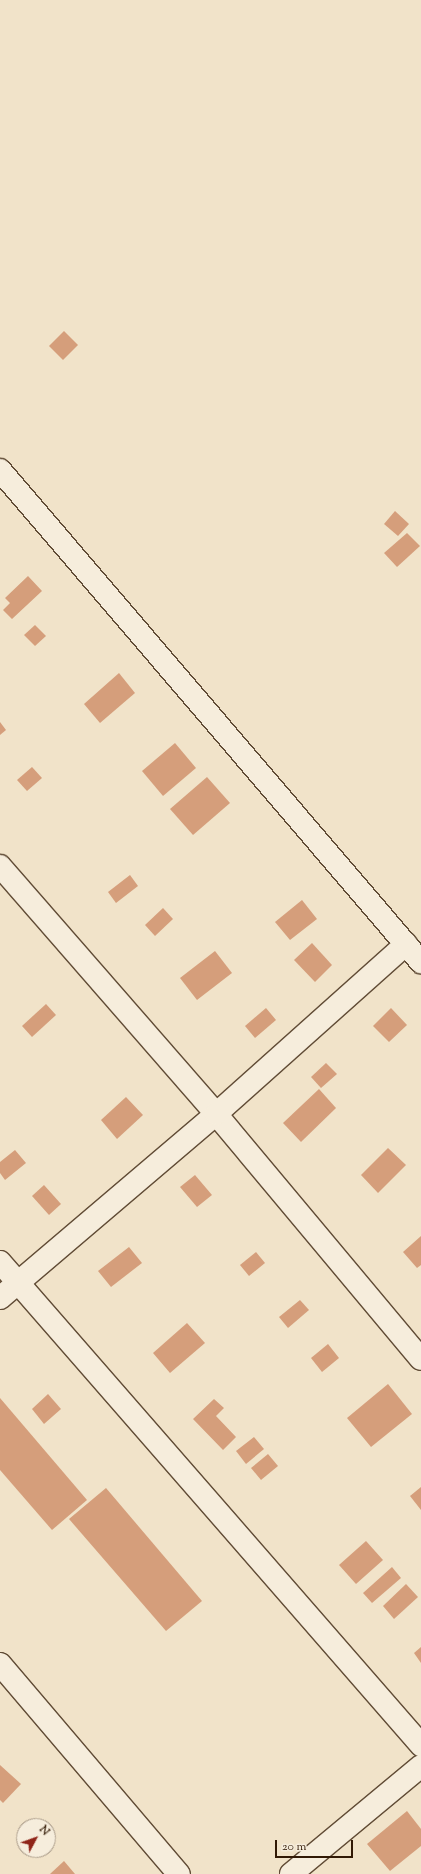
<!DOCTYPE html>
<style>
body{margin:0}
#map{position:relative;width:421px;height:1874px;overflow:hidden;background:#f1e3c9;font-family:"Sorts Mill Goudy",serif}
div>[style]{position:absolute}
.building>*{inset:0;background:#d59e7b}
.roads{filter:drop-shadow(1px 0 #614c36) drop-shadow(-1px 0 #614c36) drop-shadow(0 1px #614c36) drop-shadow(0 -1px #614c36)}
.minor>*{height:22px;margin:-11px;padding:0 11px;transform-origin:11px;border-radius:11px;background:#f6eddc}
.secondary>*{height:22px;margin:-11px;padding:0 11px;transform-origin:11px;border-radius:11px;background:#f6eddc}
span{translate:-50% -50%;white-space:nowrap;text-align:center;line-height:1.15;-webkit-text-stroke:3px #f6eddc;paint-order:stroke}
.north{position:absolute;left:16px;top:1818px;width:40px;height:40px;box-sizing:border-box;background:#f6eddc;border:1px solid #a79886;border-radius:50%;rotate:49deg;font-size:11px;font-weight:700;line-height:16px;text-align:center;color:#311905}
.north::after{content:'';display:block;margin:auto;width:14px;height:18px;background:#8f2418;clip-path:polygon(50% 0,100% 100%,50% 72%,0 100%)}
.scale{position:absolute;left:275px;top:1840px;width:78px;height:18px;box-sizing:border-box;border:2px solid #311905;border-top:0;padding-left:5px;font-size:12px;line-height:14px;white-space:nowrap;color:#311905;-webkit-text-stroke:3px #f6eddc;paint-order:stroke}
</style>
<div id="map">
<div class="building">
<i style="clip-path:polygon(64px 331px,78px 345px,63px 360px,49px 346px)"></i>
<i style="clip-path:polygon(395px 511px,409px 524px,398px 536px,384px 524px)"></i>
<i style="clip-path:polygon(407px 533px,420px 546px,397px 567px,384px 553px)"></i>
<i style="clip-path:polygon(28px 576px,42px 591px,12px 619px,3px 610px,10px 603px,5px 598px)"></i>
<i style="clip-path:polygon(35px 625px,46px 636px,35px 646px,24px 635px)"></i>
<i style="clip-path:polygon(119px 673px,135px 693px,100px 723px,84px 704px)"></i>
<i style="clip-path:polygon(0 722px,6px 730px,0 735px)"></i>
<i style="clip-path:polygon(175px 743px,196px 768px,163px 796px,142px 771px)"></i>
<i style="clip-path:polygon(32px 767px,42px 778px,27px 791px,17px 780px)"></i>
<i style="clip-path:polygon(207px 777px,230px 803px,193px 835px,170px 809px)"></i>
<i style="clip-path:polygon(130px 875px,138px 886px,116px 903px,108px 892px)"></i>
<i style="clip-path:polygon(302px 900px,317px 919px,290px 940px,275px 922px)"></i>
<i style="clip-path:polygon(163px 908px,173px 919px,155px 936px,145px 925px)"></i>
<i style="clip-path:polygon(312px 943px,332px 965px,315px 982px,294px 960px)"></i>
<i style="clip-path:polygon(215px 951px,232px 973px,197px 1000px,180px 978px)"></i>
<i style="clip-path:polygon(46px 1004px,56px 1015px,32px 1037px,22px 1026px)"></i>
<i style="clip-path:polygon(266px 1008px,276px 1020px,255px 1038px,245px 1026px)"></i>
<i style="clip-path:polygon(391px 1008px,407px 1025px,389px 1042px,373px 1026px)"></i>
<i style="clip-path:polygon(326px 1063px,337px 1074px,321px 1088px,311px 1077px)"></i>
<i style="clip-path:polygon(319px 1089px,336px 1108px,301px 1142px,283px 1123px)"></i>
<i style="clip-path:polygon(126px 1097px,143px 1115px,117px 1139px,101px 1120px)"></i>
<i style="clip-path:polygon(388px 1148px,406px 1165px,378px 1193px,361px 1175px)"></i>
<i style="clip-path:polygon(15px 1150px,26px 1163px,5px 1180px,0 1173px,0 1162px)"></i>
<i style="clip-path:polygon(195px 1175px,212px 1195px,197px 1207px,180px 1187px)"></i>
<i style="clip-path:polygon(44px 1185px,61px 1204px,49px 1215px,32px 1196px)"></i>
<i style="clip-path:polygon(421px 1236px,421px 1265px,417px 1268px,403px 1252px)"></i>
<i style="clip-path:polygon(129px 1247px,142px 1263px,111px 1287px,98px 1271px)"></i>
<i style="clip-path:polygon(256px 1252px,265px 1263px,249px 1276px,240px 1265px)"></i>
<i style="clip-path:polygon(300px 1300px,309px 1310px,288px 1328px,279px 1317px)"></i>
<i style="clip-path:polygon(187px 1323px,205px 1343px,170px 1373px,153px 1353px)"></i>
<i style="clip-path:polygon(328px 1344px,339px 1358px,322px 1372px,311px 1358px)"></i>
<i style="clip-path:polygon(388px 1384px,412px 1414px,371px 1447px,347px 1418px)"></i>
<i style="clip-path:polygon(48px 1394px,61px 1409px,44px 1424px,32px 1409px)"></i>
<i style="clip-path:polygon(0 1398px,87px 1500px,52px 1530px,0 1470px)"></i>
<i style="clip-path:polygon(214px 1399px,224px 1408px,216px 1416px,236px 1437px,223px 1450px,193px 1419px)"></i>
<i style="clip-path:polygon(254px 1437px,264px 1449px,246px 1464px,236px 1451px)"></i>
<i style="clip-path:polygon(268px 1454px,278px 1466px,261px 1480px,251px 1468px)"></i>
<i style="clip-path:polygon(421px 1487px,421px 1510px,410px 1496px)"></i>
<i style="clip-path:polygon(106px 1488px,202px 1601px,166px 1631px,69px 1519px)"></i>
<i style="clip-path:polygon(366px 1541px,383px 1560px,356px 1584px,339px 1565px)"></i>
<i style="clip-path:polygon(392px 1567px,401px 1578px,372px 1603px,363px 1593px)"></i>
<i style="clip-path:polygon(406px 1584px,418px 1597px,394px 1619px,383px 1606px)"></i>
<i style="clip-path:polygon(421px 1647px,421px 1663px,414px 1653px)"></i>
<i style="clip-path:polygon(0 1765px,21px 1784px,3px 1803px,0 1800px)"></i>
<i style="clip-path:polygon(407px 1811px,421px 1829px,421px 1846px,390px 1871px,367px 1844px)"></i>
<i style="clip-path:polygon(64px 1861px,75px 1874px,50px 1874px)"></i>
</div>
<div class="roads">
<div class="minor">
<i style="left:0;top:866px;width:329px;rotate:48.9deg"></i>
<i style="left:216px;top:1114px;width:319px;rotate:50.1deg"></i>
<i style="left:0;top:1262px;width:641px;rotate:48.92deg"></i>
<i style="left:0;top:1298px;width:284px;rotate:-40.4deg"></i>
<i style="left:216px;top:1114px;width:255px;rotate:-41.8deg"></i>
<i style="left:0;top:1664px;width:276px;rotate:49.6deg"></i>
<i style="left:291px;top:1874px;width:169px;rotate:-39.7deg"></i>
</div>
<div class="secondary">
<i style="left:0;top:470px;width:648px;rotate:49.45deg"></i>
</div>
</div>
<div class="north">N</div>
<div class="scale">20 m</div>
</div>
